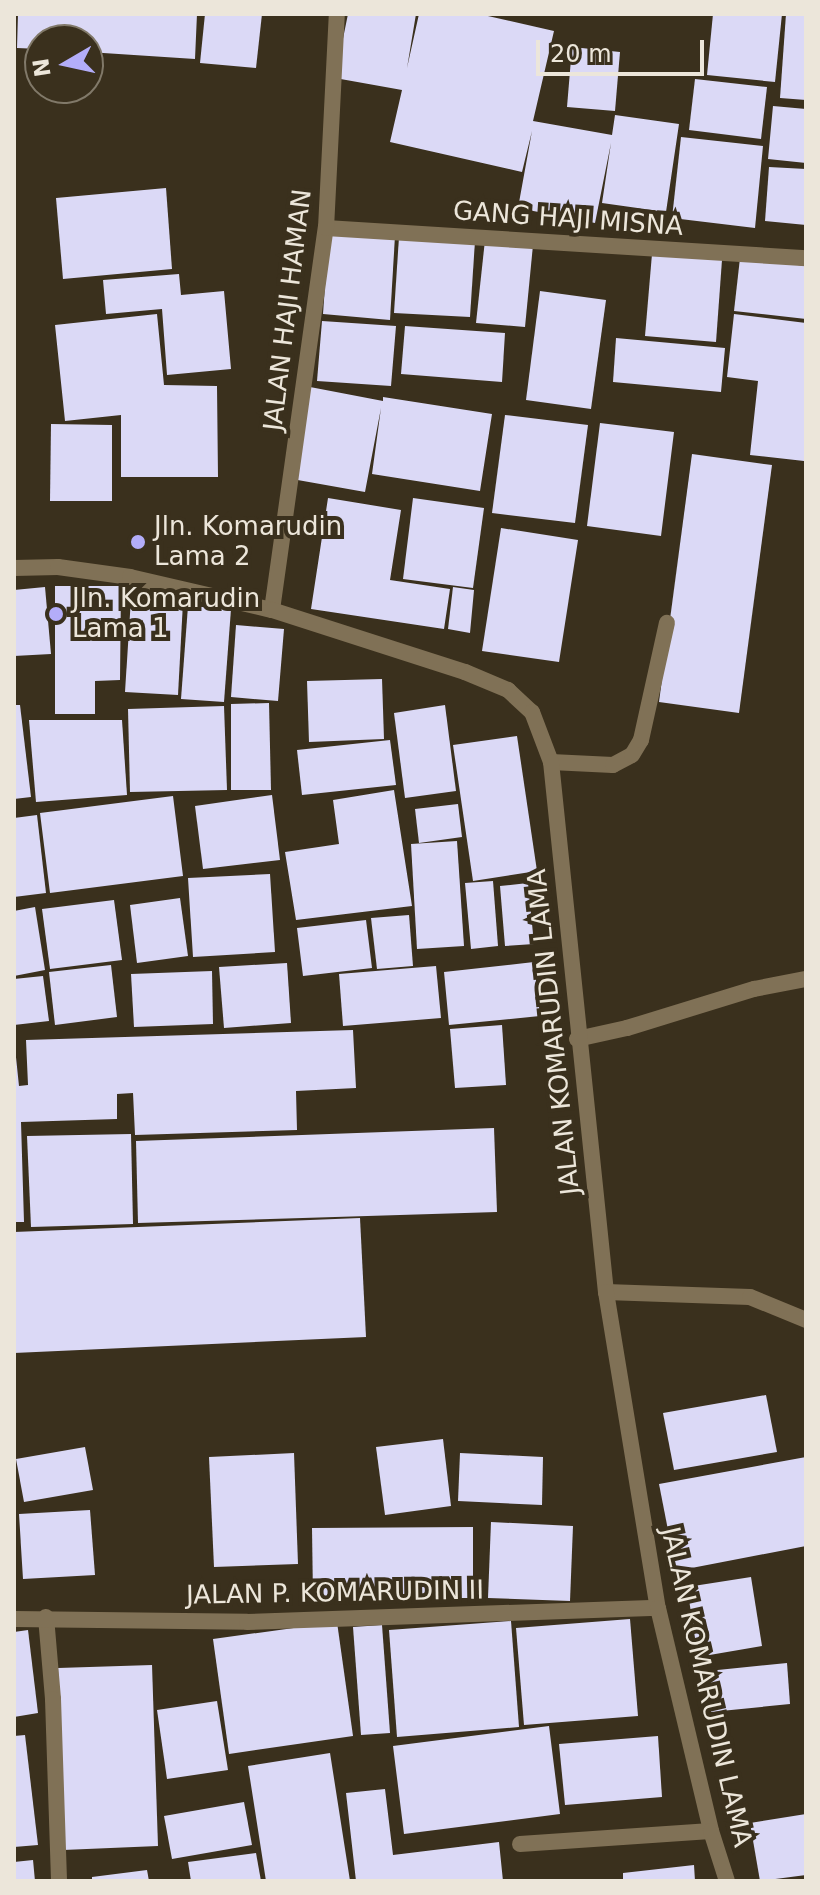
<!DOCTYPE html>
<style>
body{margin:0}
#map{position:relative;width:820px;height:1895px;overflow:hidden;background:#3a301d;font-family:"DejaVu Sans",sans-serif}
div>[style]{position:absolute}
.building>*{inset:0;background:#dbd9f6}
.service>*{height:16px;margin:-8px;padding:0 8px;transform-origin:8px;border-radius:8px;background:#807156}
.minor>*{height:16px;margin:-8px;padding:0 8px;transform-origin:8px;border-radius:8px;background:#807156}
.tertiary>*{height:16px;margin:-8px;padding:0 8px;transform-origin:8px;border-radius:8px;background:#807156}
.dots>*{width:22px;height:22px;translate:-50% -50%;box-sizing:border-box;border:4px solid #3a301d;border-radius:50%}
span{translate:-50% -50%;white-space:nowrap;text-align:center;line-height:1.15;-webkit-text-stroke:8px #3a301d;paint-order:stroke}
.street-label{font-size:26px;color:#ece6da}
.poi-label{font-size:26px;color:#ece6da}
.left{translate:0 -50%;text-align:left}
.frame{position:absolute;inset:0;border:16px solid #ece6da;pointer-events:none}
.north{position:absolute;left:24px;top:24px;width:80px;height:80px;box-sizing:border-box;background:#3a301d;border:2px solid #817969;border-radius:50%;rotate:261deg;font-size:22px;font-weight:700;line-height:32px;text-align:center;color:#ece6da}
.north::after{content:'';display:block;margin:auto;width:28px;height:36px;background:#b3adf9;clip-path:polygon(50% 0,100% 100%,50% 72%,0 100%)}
.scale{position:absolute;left:536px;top:40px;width:168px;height:36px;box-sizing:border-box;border:4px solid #ece6da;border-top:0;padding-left:10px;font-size:24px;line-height:28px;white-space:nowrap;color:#ece6da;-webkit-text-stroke:6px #3a301d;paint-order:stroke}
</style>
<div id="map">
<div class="building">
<i style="clip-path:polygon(18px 14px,197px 14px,195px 59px,88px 52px,88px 40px,40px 40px,40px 49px,17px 48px)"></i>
<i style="clip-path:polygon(205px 14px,262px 14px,256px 68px,200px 63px)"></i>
<i style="clip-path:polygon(348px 14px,416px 14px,407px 68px,419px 14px,479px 14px,554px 31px,533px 121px,612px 135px,615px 115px,679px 124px,666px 212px,602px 203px,611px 143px,595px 223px,518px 208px,532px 131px,522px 172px,390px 142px,402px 90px,335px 78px)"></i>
<i style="clip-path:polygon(713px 14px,782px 14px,775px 82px,707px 75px)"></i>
<i style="clip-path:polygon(786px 14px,806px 14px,806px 100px,780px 98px)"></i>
<i style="clip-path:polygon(572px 47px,620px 52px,615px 111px,567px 107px)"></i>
<i style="clip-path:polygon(695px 79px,767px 87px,761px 139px,689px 130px)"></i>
<i style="clip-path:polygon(773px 106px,806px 109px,806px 163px,768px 159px)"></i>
<i style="clip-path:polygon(681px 137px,763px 146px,755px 228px,672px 218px)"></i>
<i style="clip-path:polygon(769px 167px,806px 169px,806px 225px,765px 221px)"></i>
<i style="clip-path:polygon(166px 188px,172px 269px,63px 279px,56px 198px)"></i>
<i style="clip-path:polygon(329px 231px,395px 236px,390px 320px,323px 314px)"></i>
<i style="clip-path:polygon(399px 237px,475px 241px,470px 317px,394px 313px)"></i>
<i style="clip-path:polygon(485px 240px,533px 245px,525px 327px,476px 323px)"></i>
<i style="clip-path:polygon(652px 254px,722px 260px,716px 342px,645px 336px)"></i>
<i style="clip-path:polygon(740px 258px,806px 266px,806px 319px,734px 311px)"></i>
<i style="clip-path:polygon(179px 274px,181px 295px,224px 291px,231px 369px,167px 375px,162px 309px,106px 314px,103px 280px)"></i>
<i style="clip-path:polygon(540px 291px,606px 300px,591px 409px,526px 400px)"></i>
<i style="clip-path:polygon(157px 314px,164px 385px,217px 386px,218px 477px,121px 477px,121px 415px,65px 421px,55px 325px)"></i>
<i style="clip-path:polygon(734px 314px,806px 323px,804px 461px,750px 455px,758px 381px,727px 377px)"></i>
<i style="clip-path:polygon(322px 321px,396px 326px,391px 386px,317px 381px)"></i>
<i style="clip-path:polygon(405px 326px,505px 333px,502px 382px,401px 374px)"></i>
<i style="clip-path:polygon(616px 338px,725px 348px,721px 392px,613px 382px)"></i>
<i style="clip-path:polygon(310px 387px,383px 401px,383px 397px,492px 414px,480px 491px,372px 474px,381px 408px,365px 492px,292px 479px)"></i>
<i style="clip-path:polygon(505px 415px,588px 425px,575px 523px,492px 513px)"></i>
<i style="clip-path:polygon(600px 423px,674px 432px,661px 536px,587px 526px)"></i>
<i style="clip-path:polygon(51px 424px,112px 425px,112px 501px,50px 501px)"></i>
<i style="clip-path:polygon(692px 454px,772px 465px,739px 713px,659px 702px)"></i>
<i style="clip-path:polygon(328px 498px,401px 510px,390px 580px,450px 589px,444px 629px,311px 609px)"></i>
<i style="clip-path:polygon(413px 498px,484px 508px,473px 588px,403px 579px)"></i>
<i style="clip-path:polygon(501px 528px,578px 540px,559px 662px,482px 651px)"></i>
<i style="clip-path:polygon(55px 586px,121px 586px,120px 680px,95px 681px,95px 714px,55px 714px)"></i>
<i style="clip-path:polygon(45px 587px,51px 654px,14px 656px,14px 590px)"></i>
<i style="clip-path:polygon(453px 587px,474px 590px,470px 633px,448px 629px)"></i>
<i style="clip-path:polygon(131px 598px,183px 602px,178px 695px,125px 692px)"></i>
<i style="clip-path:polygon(188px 606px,231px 609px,224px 702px,181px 699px)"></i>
<i style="clip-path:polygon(236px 625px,284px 629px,278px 701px,231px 697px)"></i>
<i style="clip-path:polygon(382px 679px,384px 739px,309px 742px,307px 681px)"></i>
<i style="clip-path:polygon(269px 703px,271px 790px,231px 790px,231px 704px)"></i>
<i style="clip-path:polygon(14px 705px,20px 705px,31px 797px,14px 799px)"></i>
<i style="clip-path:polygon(445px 705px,456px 791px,405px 798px,394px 713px)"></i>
<i style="clip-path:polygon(224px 706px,227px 790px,130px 792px,128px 709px)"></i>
<i style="clip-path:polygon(29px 720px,122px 720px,127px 795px,36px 802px)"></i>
<i style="clip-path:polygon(517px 736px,537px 871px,473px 881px,453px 745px)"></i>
<i style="clip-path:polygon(390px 740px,396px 785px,302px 795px,297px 750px)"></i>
<i style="clip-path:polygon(394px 790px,412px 906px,296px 920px,285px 852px,339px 844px,333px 800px)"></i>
<i style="clip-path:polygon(272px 795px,280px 860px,203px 869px,195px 806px)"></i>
<i style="clip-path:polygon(173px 796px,183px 876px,50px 893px,40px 813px)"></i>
<i style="clip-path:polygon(458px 804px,462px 837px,419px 843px,415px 809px)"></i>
<i style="clip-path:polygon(37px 815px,46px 893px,14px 897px,14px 818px)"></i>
<i style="clip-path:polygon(457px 841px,464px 946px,417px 949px,411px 844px)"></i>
<i style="clip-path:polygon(270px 874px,275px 952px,193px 957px,188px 878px)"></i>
<i style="clip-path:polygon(493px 881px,498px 946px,471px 949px,465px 883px)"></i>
<i style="clip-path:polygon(528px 883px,534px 944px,505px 946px,500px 886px)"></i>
<i style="clip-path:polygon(180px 898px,188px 956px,137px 963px,130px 905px)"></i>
<i style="clip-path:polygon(114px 900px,122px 960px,50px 969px,42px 909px)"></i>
<i style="clip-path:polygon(35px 907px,45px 970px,14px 976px,14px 911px)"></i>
<i style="clip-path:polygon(409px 915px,413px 966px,377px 969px,371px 918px)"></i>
<i style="clip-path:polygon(366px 920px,372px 968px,303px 976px,297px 928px)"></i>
<i style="clip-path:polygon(534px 962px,540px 1016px,449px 1025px,444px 972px)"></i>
<i style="clip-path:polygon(287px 963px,291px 1023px,224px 1028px,219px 967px)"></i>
<i style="clip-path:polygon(111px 965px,117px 1017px,55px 1025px,49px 972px)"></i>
<i style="clip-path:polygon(436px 966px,441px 1018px,343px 1026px,339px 974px)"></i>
<i style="clip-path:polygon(212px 971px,213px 1024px,134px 1027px,131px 974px)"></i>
<i style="clip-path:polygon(43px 976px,49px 1021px,14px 1025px,14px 979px)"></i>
<i style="clip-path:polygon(502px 1025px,506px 1085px,455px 1088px,450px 1029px)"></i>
<i style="clip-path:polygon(353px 1030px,356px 1088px,296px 1091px,297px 1130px,135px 1135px,133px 1093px,117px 1094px,117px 1119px,21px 1122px,24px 1222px,14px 1222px,14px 1038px,19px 1086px,28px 1085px,26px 1040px)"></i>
<i style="clip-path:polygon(494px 1128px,497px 1212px,138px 1223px,136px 1141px)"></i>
<i style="clip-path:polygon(131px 1134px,133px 1224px,31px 1227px,27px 1136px)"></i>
<i style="clip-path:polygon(360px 1218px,366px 1337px,14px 1353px,14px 1232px)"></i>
<i style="clip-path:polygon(766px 1395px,777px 1452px,674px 1470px,663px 1413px)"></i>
<i style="clip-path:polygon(443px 1439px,451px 1506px,385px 1515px,376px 1447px)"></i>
<i style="clip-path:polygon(85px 1447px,93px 1490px,24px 1502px,16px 1459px)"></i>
<i style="clip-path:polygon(294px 1453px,298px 1564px,214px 1567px,209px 1457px)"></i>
<i style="clip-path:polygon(460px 1453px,543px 1457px,542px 1505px,458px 1501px)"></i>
<i style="clip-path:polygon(806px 1457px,806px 1546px,676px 1571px,659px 1484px)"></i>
<i style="clip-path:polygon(90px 1510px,95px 1575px,23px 1579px,19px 1514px)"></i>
<i style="clip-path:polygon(491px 1522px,573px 1526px,570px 1601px,488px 1598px)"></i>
<i style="clip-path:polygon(473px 1527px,473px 1598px,313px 1598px,312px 1528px)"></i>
<i style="clip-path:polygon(751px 1577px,762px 1646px,698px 1657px,687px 1587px)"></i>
<i style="clip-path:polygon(630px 1619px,638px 1716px,524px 1725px,516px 1628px)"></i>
<i style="clip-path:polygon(511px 1621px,519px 1727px,397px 1737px,389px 1630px)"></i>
<i style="clip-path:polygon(337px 1622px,353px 1736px,229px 1754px,213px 1639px)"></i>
<i style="clip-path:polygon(382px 1625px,390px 1733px,361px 1735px,353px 1627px)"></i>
<i style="clip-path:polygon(28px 1630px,38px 1713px,14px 1717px,14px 1632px)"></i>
<i style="clip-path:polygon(787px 1663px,790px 1704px,711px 1712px,708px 1671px)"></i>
<i style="clip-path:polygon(152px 1665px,158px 1846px,63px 1850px,58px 1668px)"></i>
<i style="clip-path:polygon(217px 1701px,228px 1770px,167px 1779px,157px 1710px)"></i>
<i style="clip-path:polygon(549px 1726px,560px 1814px,404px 1834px,393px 1746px)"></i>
<i style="clip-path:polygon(25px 1735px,38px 1845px,14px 1847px,14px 1736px)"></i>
<i style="clip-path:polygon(658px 1736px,662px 1797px,565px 1805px,559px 1744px)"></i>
<i style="clip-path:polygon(330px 1753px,350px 1881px,266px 1881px,248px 1766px)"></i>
<i style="clip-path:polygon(385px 1789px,393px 1855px,499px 1842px,503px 1881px,356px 1881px,346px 1793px)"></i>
<i style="clip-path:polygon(244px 1802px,252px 1845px,172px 1859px,164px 1816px)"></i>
<i style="clip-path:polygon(806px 1814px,806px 1875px,760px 1881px,750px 1823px)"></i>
<i style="clip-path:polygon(256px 1853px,261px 1881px,191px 1881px,188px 1862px)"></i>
<i style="clip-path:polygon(33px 1860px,35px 1881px,14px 1881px,14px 1862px)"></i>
<i style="clip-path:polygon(694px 1865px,695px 1881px,623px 1881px,623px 1873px)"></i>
<i style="clip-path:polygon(147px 1870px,149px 1881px,92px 1881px,92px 1877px)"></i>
</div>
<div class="service">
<i style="left:551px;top:762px;width:62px;rotate:2.8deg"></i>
<i style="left:613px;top:765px;width:21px;rotate:-28deg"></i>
<i style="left:632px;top:755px;width:17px;rotate:-59deg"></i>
<i style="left:641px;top:740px;width:120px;rotate:-77.5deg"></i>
<i style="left:577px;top:1039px;width:51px;rotate:-12.4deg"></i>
<i style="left:627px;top:1028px;width:133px;rotate:-17.1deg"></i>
<i style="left:754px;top:989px;width:53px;rotate:-10.9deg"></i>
<i style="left:606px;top:1292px;width:144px;rotate:2deg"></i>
<i style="left:750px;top:1297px;width:61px;rotate:22.3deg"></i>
<i style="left:520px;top:1844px;width:191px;rotate:-3.9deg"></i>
</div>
<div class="minor">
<i style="left:326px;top:228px;width:481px;rotate:3.6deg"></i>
<i style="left:272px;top:610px;width:386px;rotate:-82deg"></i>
<i style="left:326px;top:228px;width:214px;rotate:-87.1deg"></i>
<i style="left:46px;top:1617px;width:82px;rotate:85.1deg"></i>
<i style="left:53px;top:1699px;width:181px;rotate:88.1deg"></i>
<i style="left:14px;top:1619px;width:233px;rotate:0.7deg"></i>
<i style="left:247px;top:1622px;width:411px;rotate:-2deg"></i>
</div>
<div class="tertiary">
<i style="left:14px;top:568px;width:44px;rotate:-1.3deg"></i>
<i style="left:58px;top:567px;width:73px;rotate:7.9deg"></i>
<i style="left:130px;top:577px;width:146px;rotate:13.1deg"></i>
<i style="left:272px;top:610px;width:203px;rotate:17.8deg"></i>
<i style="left:465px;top:672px;width:47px;rotate:22.7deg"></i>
<i style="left:508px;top:690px;width:33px;rotate:43deg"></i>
<i style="left:532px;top:712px;width:53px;rotate:69.2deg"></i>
<i style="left:551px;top:762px;width:533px;rotate:84.08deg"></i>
<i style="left:606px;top:1292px;width:320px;rotate:80.7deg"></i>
<i style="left:658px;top:1608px;width:229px;rotate:76.6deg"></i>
<i style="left:711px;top:1831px;width:52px;rotate:72.3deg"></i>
</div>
<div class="dots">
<i style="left:138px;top:542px;background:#b3adf9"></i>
<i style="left:56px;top:614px;background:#b3adf9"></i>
</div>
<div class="street-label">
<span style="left:568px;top:219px;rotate:4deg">GANG HAJI MISNA</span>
<span style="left:288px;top:310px;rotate:-83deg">JALAN HAJI HAMAN</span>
<span style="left:554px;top:1032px;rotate:-96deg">JALAN KOMARUDIN LAMA</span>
<span style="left:335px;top:1593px;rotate:-1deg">JALAN P. KOMARUDIN II</span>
<span style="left:706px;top:1687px;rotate:77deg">JALAN KOMARUDIN LAMA</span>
</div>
<div class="poi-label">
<span class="left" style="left:154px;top:542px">Jln. Komarudin<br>Lama 2</span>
<span class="left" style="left:72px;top:614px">Jln. Komarudin<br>Lama 1</span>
</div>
<div class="frame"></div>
<div class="north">N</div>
<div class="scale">20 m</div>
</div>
